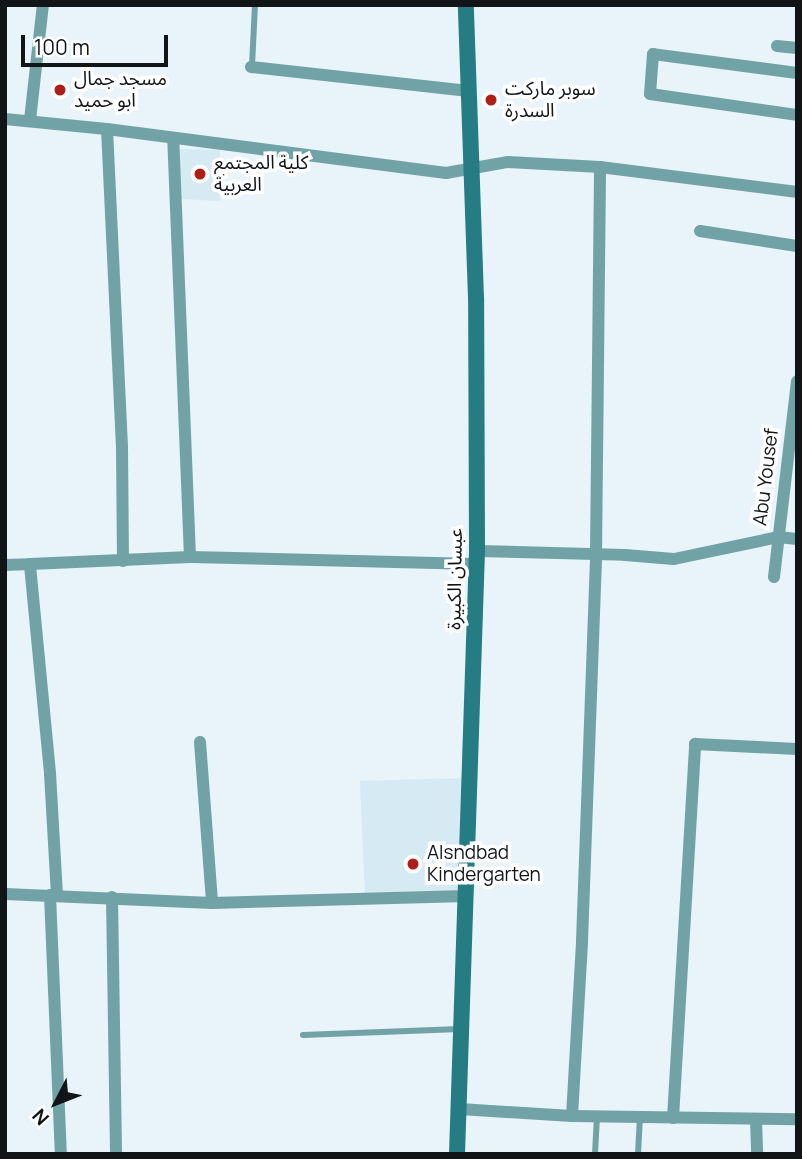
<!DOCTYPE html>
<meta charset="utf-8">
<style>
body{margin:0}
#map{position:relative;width:802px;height:1159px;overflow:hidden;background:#e8f3fa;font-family:Manrope,"Noto Sans Arabic",sans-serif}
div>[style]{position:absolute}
.built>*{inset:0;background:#d6eaf4}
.lane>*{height:6px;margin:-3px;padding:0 3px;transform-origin:3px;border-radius:3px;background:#71a3a6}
.street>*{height:12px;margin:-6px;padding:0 6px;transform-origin:6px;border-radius:6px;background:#71a3a6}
.secondary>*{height:16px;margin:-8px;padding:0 8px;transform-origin:8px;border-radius:8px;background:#257c82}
.dots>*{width:19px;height:19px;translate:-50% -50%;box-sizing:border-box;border:4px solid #fff;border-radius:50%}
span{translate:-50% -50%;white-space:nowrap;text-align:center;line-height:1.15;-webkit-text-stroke:7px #fff;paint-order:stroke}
.poi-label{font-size:19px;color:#111517}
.left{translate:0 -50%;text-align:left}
.street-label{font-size:19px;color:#111517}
.frame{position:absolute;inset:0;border:7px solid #111517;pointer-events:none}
.north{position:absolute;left:21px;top:1068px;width:70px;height:70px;-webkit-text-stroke:5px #fff;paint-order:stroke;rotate:228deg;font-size:19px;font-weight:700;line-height:28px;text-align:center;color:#111517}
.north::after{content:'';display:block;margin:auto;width:24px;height:32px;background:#111517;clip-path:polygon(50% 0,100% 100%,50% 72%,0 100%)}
.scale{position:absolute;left:21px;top:35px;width:147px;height:32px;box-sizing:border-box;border:4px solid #111517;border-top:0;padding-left:9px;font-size:21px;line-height:24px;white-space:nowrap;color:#111517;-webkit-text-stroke:5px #fff;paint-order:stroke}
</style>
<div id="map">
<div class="built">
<i style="clip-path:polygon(178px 149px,220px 150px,220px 201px,180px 199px)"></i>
<i style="clip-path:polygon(463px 778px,463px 892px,365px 898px,360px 781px)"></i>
</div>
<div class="lane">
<i style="left:252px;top:66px;width:61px;rotate:-87.2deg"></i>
<i style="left:303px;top:1035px;width:157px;rotate:-2.2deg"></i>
<i style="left:595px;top:1154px;width:38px;rotate:-87deg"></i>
<i style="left:638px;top:1154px;width:37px;rotate:-87deg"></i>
</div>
<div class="street">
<i style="left:777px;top:46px;width:20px;rotate:6deg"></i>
<i style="left:251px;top:67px;width:219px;rotate:6.3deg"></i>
<i style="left:797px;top:73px;width:145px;rotate:-172.5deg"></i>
<i style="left:653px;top:54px;width:40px;rotate:94.3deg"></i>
<i style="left:650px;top:94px;width:148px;rotate:8.1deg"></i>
<i style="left:5px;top:119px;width:102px;rotate:5.6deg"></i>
<i style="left:107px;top:129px;width:342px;rotate:7.4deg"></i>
<i style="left:446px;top:173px;width:63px;rotate:-10.1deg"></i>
<i style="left:508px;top:162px;width:92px;rotate:3.1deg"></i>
<i style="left:600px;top:167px;width:199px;rotate:7.2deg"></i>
<i style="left:30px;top:120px;width:116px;rotate:-83.6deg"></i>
<i style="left:107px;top:129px;width:318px;rotate:87.3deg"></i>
<i style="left:122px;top:447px;width:114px;rotate:89.5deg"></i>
<i style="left:700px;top:231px;width:98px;rotate:8.8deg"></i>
<i style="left:477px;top:551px;width:148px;rotate:1.5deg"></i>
<i style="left:625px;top:555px;width:49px;rotate:4.7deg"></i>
<i style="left:674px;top:559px;width:106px;rotate:-11.9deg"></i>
<i style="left:778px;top:537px;width:19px;rotate:6deg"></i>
<i style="left:190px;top:557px;width:286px;rotate:1.4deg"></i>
<i style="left:5px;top:565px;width:25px;rotate:-2deg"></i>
<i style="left:774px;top:577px;width:197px;rotate:-83.3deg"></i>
<i style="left:200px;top:742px;width:161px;rotate:85.7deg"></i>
<i style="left:5px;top:894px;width:207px;rotate:2.5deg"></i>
<i style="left:212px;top:903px;width:255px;rotate:-1.6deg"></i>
<i style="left:50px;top:895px;width:259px;rotate:87.6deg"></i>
<i style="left:57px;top:895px;width:122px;rotate:-93.3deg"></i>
<i style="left:50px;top:773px;width:210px;rotate:-95.5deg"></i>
<i style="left:30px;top:564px;width:160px;rotate:-2.5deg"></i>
<i style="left:190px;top:557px;width:417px;rotate:-92.3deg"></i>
<i style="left:112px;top:897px;width:257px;rotate:89.1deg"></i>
<i style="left:460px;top:1109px;width:112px;rotate:3.6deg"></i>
<i style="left:572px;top:1116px;width:225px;rotate:0.8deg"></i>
<i style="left:572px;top:1116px;width:175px;rotate:-86.7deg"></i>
<i style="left:582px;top:941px;width:386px;rotate:-87.9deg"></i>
<i style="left:596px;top:555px;width:388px;rotate:-89.4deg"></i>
<i style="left:673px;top:1118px;width:375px;rotate:-86.6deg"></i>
<i style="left:695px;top:744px;width:102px;rotate:2.8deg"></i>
<i style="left:756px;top:1120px;width:34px;rotate:88deg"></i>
</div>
<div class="secondary">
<i style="left:457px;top:1154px;width:603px;rotate:-88.1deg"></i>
<i style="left:477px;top:551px;width:253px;rotate:-90.2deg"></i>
<i style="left:476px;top:298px;width:293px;rotate:-92deg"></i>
</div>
<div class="dots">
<i style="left:60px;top:90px;background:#ae1e19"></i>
<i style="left:491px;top:100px;background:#ae1e19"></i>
<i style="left:200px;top:174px;background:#ae1e19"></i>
<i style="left:413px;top:864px;background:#ae1e19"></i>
</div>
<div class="poi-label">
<span class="left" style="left:74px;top:90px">مسجد جمال<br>ابو حميد</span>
<span class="left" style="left:505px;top:100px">سوبر ماركت<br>السدرة</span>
<span class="left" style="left:214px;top:174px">كلية المجتمع<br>العربية</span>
<span class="left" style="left:427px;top:864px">Alsndbad<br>Kindergarten</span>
</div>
<div class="street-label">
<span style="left:766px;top:477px;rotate:-83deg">Abu Yousef</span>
<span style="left:455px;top:579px;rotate:-89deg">عبسان الكبيرة</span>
</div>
<div class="frame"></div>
<div class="north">N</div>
<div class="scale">100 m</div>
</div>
